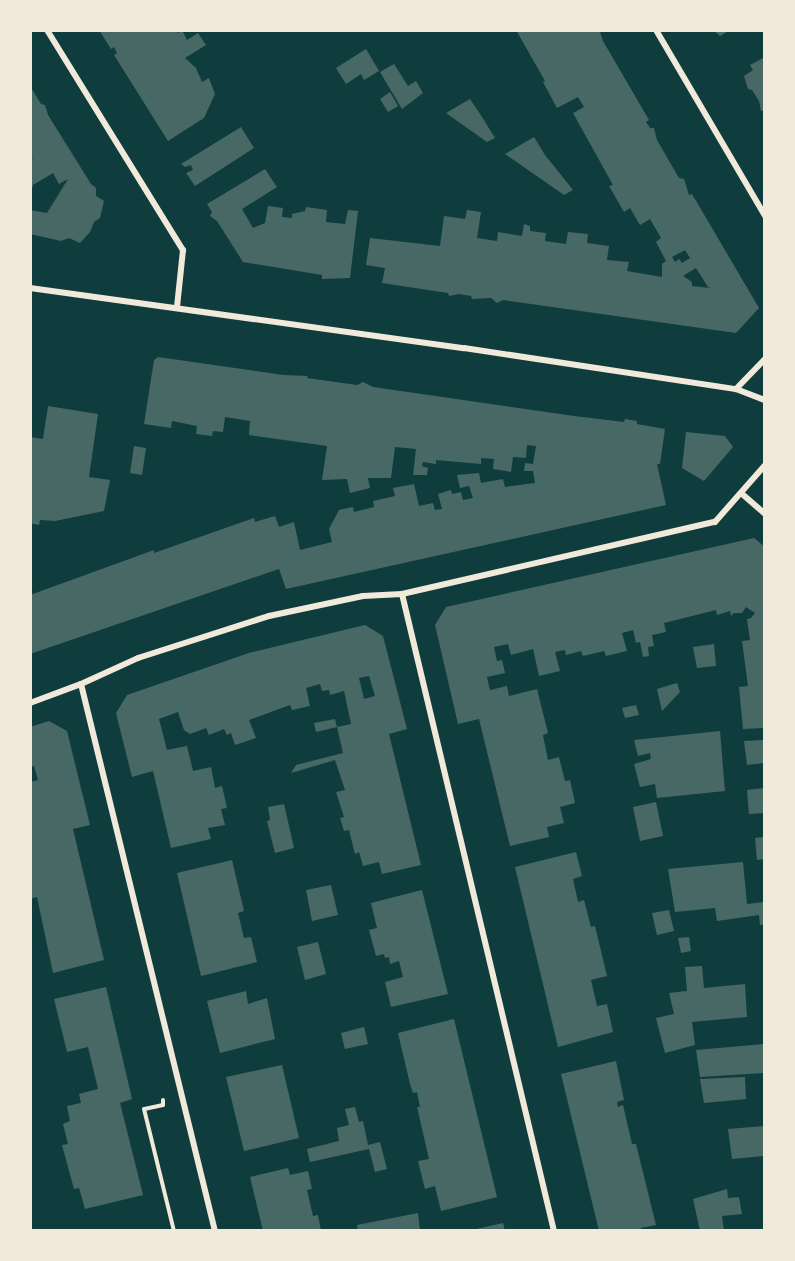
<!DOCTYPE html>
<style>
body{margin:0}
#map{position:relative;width:795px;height:1261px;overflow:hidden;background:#0f3d3e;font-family:"Varela Round",sans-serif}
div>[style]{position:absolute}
.building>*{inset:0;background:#486865}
.path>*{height:4px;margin:-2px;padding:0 2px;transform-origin:2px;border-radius:2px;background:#f1e9da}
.minor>*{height:6px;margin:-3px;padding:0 3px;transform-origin:3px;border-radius:3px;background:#f1e9da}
span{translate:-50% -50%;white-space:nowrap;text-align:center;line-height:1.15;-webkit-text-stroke:5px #f1e9da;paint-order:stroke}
.frame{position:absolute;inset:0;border:32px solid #f1e9da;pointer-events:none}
</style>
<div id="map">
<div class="building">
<i style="clip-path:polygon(99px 30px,176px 30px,178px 33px,182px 30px,187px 40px,198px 33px,206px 45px,185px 58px,196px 68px,202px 82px,209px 78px,215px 94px,204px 118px,168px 141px,114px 55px,117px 53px,114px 47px,111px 49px)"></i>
<i style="clip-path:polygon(evenodd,516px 30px,600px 32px,603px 41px,649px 120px,646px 122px,650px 128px,654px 128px,657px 140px,679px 178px,684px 179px,689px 195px,692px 194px,759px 308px,736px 333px,503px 300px,497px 303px,491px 298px,472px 299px,471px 296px,459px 294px,449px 296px,448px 293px,382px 283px,385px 268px,366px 265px,370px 238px,440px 246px,444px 216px,465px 219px,467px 210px,481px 212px,477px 238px,497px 241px,498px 232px,522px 236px,524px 224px,530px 226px,530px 231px,546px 233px,545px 241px,566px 244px,568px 232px,588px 234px,587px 243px,609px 246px,607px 260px,629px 262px,627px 271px,662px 277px,662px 264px,666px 261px,656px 242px,661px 238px,650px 219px,640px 225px,630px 208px,624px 212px,609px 186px,613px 185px,573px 113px,584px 107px,578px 97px,557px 108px,543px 82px,545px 81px,516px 30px,685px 250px,690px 258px,682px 263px,679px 259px,675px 262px,672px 257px,685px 250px,516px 30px,696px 268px,708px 287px,710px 288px,692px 286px,692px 282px,683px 276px,696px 268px)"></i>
<i style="clip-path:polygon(713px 30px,730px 30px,720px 36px)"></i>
<i style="clip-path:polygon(366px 49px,379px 71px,364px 80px,361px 74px,346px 84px,336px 68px)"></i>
<i style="clip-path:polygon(765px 57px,765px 111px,761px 111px,759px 101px,752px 90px,748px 89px,744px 76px,753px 70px,750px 65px)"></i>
<i style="clip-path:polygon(394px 64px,408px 86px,416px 81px,423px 93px,402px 109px,380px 72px)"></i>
<i style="clip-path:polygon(30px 86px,41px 104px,45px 105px,48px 115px,91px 184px,96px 188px,96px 196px,104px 201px,100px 218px,94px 222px,90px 232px,80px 243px,69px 238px,61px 241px,30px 234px,30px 210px,47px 213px,68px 179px,59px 184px,53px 173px,33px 185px,30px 198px,30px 160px,33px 158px,30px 156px)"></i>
<i style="clip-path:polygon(390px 92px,398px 106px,388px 112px,380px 99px)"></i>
<i style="clip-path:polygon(470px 99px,482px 117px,495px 138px,487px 142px,446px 113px)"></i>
<i style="clip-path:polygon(241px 127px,254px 148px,195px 186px,186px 173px,193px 170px,191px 165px,185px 167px,181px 164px)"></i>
<i style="clip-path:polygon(534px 137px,545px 155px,573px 190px,564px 195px,505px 154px)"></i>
<i style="clip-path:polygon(265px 169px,277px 187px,242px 209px,253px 228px,265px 223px,268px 206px,283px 208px,282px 217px,292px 218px,292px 214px,305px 211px,306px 207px,327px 210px,326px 222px,345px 224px,348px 210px,358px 211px,350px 278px,322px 279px,322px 275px,243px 262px,217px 221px,210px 216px,212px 212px,207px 204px)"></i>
<i style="clip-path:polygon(158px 357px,283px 375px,308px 376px,307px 378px,357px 385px,363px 382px,373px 387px,574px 416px,624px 422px,625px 419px,637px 421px,637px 424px,665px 429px,660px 464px,657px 464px,666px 505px,286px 589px,279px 569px,30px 654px,30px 595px,154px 550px,154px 553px,254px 518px,255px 522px,275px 516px,279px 527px,294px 522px,300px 550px,332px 542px,329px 529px,339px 510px,353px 507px,354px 512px,374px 507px,373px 501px,395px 496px,393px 488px,414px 484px,419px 506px,433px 503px,435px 510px,442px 509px,438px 494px,451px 490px,452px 494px,461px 492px,463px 500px,473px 498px,469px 486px,460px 488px,457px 475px,479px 473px,481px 483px,503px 479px,505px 487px,535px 483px,533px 471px,524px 471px,525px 463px,533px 464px,536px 446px,527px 445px,526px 458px,513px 457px,511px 472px,493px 469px,494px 459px,481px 458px,481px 464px,436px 460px,436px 464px,423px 462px,422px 466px,428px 468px,427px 475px,413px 475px,416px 449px,395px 447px,391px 478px,368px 478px,370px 488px,350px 493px,347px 479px,322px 480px,327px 446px,249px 435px,250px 421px,225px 417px,223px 432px,213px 431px,212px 436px,196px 434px,197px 426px,172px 421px,171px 428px,144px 424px,154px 360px)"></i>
<i style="clip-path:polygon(48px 406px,98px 414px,89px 477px,110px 480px,104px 511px,55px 521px,40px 520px,39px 525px,30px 523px,30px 437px,43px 439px)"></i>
<i style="clip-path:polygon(686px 432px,725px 436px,733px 447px,704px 481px,682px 468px)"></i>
<i style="clip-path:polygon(134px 446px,146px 448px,142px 475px,130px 473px)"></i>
<i style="clip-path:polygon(754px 538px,765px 547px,765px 728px,743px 729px,739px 687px,748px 686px,742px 641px,750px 640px,747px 619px,751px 618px,755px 613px,746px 607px,742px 613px,734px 613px,731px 616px,730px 611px,717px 615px,716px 610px,664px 623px,666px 632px,652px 635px,654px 646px,648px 647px,649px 656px,643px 657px,640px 642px,636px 643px,633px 630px,622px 633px,627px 651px,606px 656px,604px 651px,583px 656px,581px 651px,566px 655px,565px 650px,555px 652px,560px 671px,539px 676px,533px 649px,511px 655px,508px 644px,494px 647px,497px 661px,502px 660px,505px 673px,487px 677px,490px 690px,507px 686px,509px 696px,537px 689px,548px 733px,543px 735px,548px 760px,559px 757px,565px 781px,570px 780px,575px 803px,560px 807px,564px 823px,547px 827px,549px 837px,510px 846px,479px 719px,458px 724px,435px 625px,446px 607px)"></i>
<i style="clip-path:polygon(evenodd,365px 625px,383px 636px,407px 729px,389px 734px,421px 865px,382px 874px,379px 862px,363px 866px,359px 852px,355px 854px,349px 830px,344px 831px,340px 818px,344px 817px,336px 792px,345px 790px,335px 760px,291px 773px,296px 765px,343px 753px,337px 727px,316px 732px,314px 723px,335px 719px,337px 727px,351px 724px,344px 691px,330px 695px,329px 690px,322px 691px,320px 684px,306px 688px,310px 706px,292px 710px,290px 705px,249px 720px,256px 738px,235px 745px,231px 733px,227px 735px,224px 729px,209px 735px,206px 728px,190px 734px,184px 730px,178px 712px,159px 719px,167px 750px,187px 746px,193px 771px,211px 767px,215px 788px,222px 786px,227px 808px,221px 809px,225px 825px,208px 828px,211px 839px,171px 848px,153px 771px,132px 777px,116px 713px,127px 695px,249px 653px,365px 625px,369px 676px,375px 696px,364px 699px,359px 678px,369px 676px)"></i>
<i style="clip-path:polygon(714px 644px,716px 666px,697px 668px,693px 647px)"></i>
<i style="clip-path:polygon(677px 683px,680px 692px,662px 711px,657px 689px)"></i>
<i style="clip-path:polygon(636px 705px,639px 715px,625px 718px,622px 708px)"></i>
<i style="clip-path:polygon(49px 721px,67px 731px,90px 825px,73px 829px,104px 960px,53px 973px,37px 897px,30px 899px,30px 782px,38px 780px,34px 766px,30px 767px,30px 727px)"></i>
<i style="clip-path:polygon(720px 731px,725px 791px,657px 798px,655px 784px,640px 787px,634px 764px,651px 759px,650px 753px,638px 756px,634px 740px)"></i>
<i style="clip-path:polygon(765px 740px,765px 763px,747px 765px,744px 741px)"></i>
<i style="clip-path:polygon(765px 788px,765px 813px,749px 814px,747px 790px)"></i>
<i style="clip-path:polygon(656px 802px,663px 836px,640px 841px,633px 807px)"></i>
<i style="clip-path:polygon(284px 804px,294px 848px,275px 853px,267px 821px,270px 820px,268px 807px)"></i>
<i style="clip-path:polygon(765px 837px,765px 859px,757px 860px,755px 838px)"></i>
<i style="clip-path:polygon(576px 852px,582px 876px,573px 879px,578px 902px,584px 900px,591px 927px,595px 926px,607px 976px,591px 980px,597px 1006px,607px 1004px,613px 1032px,558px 1047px,515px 867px)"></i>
<i style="clip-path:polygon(232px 860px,244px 911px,238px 913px,244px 938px,251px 937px,257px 962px,201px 976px,177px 873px)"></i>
<i style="clip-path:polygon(743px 862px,747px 904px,765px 902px,765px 925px,760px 925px,759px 915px,717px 921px,715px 908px,675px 912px,668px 869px)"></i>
<i style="clip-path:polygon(331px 885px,338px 915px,312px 921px,306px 890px)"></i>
<i style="clip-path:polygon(422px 890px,448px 994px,391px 1007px,385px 982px,403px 977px,399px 961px,390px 964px,389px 957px,385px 958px,384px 954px,376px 956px,369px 930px,377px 928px,371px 903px)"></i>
<i style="clip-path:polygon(669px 910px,674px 931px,657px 935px,652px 913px)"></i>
<i style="clip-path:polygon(689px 937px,691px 951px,681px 953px,678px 938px)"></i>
<i style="clip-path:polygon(318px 942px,326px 974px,305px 980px,297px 947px)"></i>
<i style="clip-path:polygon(702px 966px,704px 988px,745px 984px,747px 1017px,692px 1022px,695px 1045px,665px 1053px,656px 1018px,674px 1014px,669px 993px,687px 991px,685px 967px)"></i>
<i style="clip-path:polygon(106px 987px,132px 1099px,120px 1103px,143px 1195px,85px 1209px,79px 1188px,74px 1189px,62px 1145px,68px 1144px,63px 1124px,70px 1121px,67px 1106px,81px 1103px,79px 1094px,98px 1089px,88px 1047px,67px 1052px,54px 999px)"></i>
<i style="clip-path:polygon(246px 991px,248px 1004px,267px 998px,275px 1039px,220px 1053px,207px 1001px)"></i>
<i style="clip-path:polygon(454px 1019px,497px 1197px,441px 1211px,435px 1186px,425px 1189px,418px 1161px,429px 1159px,417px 1107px,420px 1107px,417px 1092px,413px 1093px,410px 1084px,398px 1033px)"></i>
<i style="clip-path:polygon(364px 1027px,368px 1044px,345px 1049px,341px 1033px)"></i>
<i style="clip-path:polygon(765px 1044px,765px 1073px,700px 1077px,696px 1050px)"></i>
<i style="clip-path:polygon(616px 1061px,624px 1100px,617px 1102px,618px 1107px,623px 1105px,632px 1144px,636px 1144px,656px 1225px,641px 1228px,642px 1231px,599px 1231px,561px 1074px)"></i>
<i style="clip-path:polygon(282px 1065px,299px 1138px,244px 1151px,226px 1077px)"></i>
<i style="clip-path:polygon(745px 1077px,746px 1099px,704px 1103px,700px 1079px)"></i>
<i style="clip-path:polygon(355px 1107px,359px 1122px,363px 1121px,368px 1145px,380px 1142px,387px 1169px,375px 1172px,369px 1149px,310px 1162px,307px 1149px,339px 1141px,337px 1128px,349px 1125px,345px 1109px)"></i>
<i style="clip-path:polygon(765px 1126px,765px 1156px,732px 1159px,728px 1129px)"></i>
<i style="clip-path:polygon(288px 1168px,290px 1175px,308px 1171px,312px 1189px,307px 1190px,313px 1216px,318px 1215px,321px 1231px,263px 1231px,250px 1177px)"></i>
<i style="clip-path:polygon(727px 1189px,728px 1198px,739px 1197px,742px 1214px,722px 1216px,724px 1231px,700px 1231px,693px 1199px)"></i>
<i style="clip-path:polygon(418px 1213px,420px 1231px,358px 1231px,357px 1225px)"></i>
<i style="clip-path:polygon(503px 1223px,505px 1231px,472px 1231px,472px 1230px)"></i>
</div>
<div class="path">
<i style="left:163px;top:1100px;width:5px;rotate:90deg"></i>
<i style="left:163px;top:1105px;width:19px;rotate:168deg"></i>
<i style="left:144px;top:1109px;width:126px;rotate:76.2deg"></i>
</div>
<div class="minor">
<i style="left:47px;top:30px;width:259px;rotate:58.3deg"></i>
<i style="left:183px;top:250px;width:57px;rotate:96deg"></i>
<i style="left:656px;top:30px;width:216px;rotate:59.6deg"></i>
<i style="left:30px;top:288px;width:438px;rotate:7.9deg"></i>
<i style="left:464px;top:348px;width:275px;rotate:8.6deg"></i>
<i style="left:736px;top:389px;width:31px;rotate:21deg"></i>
<i style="left:736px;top:389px;width:42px;rotate:-46deg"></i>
<i style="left:741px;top:493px;width:32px;rotate:41deg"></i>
<i style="left:402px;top:594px;width:655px;rotate:76.58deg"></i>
<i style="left:81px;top:684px;width:563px;rotate:76.24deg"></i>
<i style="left:30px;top:703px;width:54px;rotate:-20.4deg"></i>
<i style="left:81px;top:684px;width:63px;rotate:-24.5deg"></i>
<i style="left:138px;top:658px;width:138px;rotate:-17.8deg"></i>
<i style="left:269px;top:616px;width:96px;rotate:-12deg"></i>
<i style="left:363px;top:596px;width:39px;rotate:-3deg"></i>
<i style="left:402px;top:594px;width:321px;rotate:-13deg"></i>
<i style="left:715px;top:522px;width:76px;rotate:-48.7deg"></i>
</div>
<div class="frame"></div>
</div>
